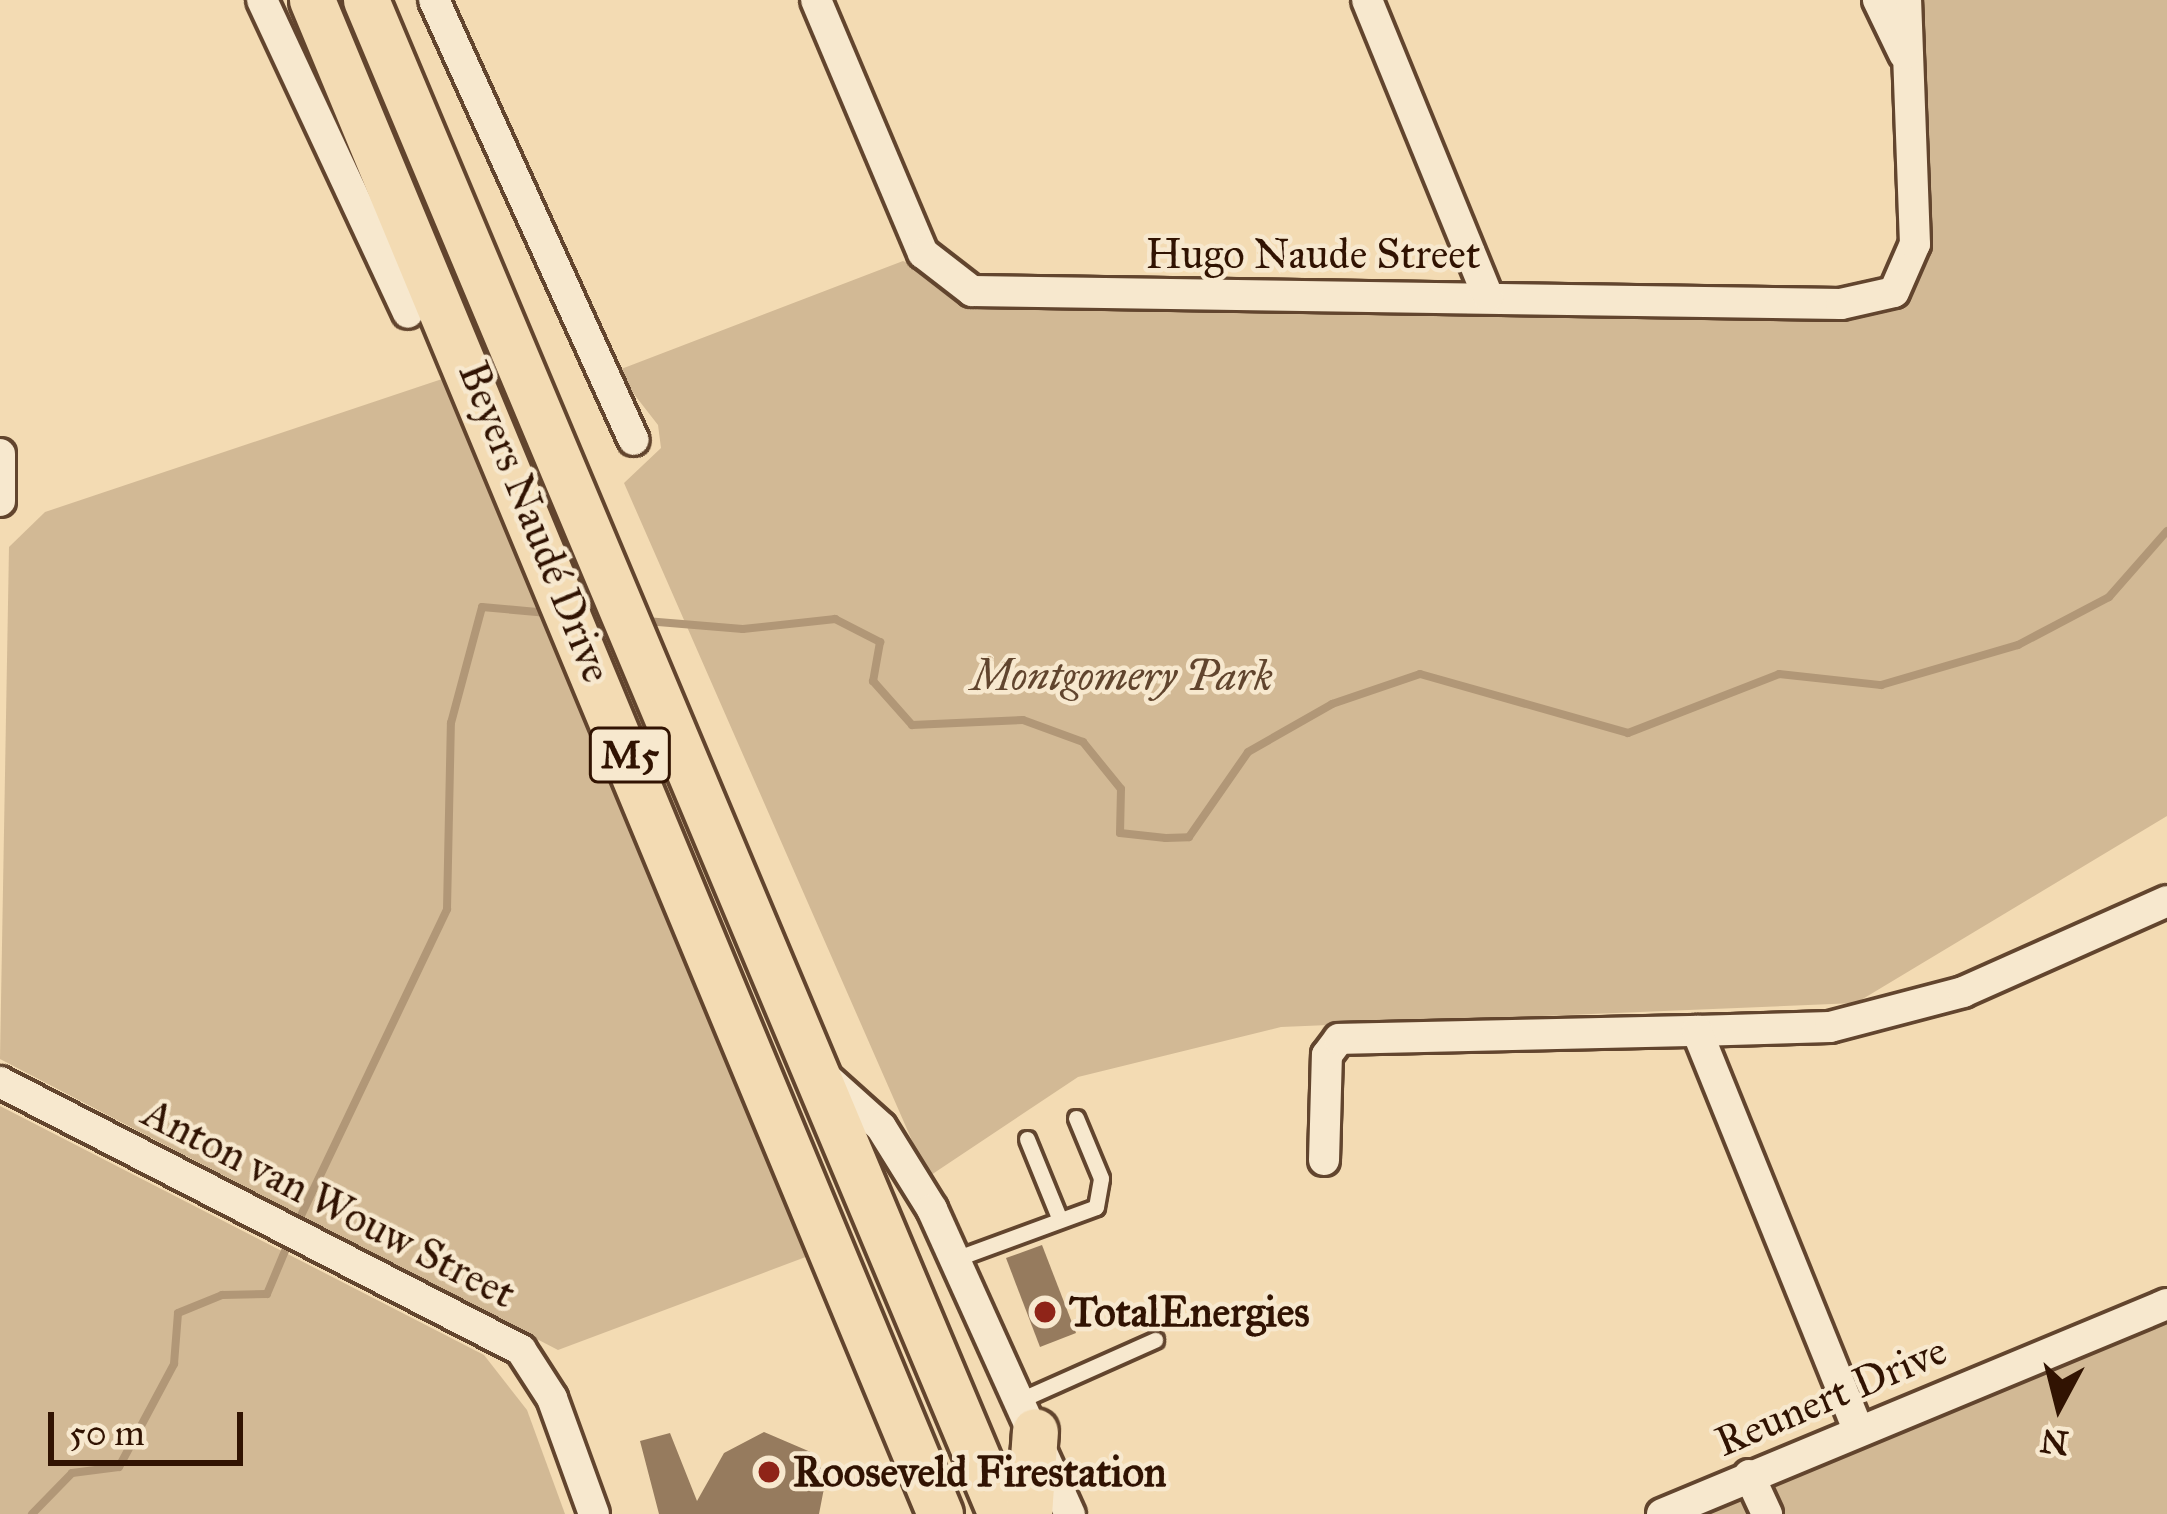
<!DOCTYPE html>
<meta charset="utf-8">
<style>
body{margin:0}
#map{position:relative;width:2167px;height:1514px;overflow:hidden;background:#f3dbb3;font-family:"IM FELL Great Primer",serif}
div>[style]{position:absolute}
.green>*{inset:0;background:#d2b995}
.stream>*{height:8px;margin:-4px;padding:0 4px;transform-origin:4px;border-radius:4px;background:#b19777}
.building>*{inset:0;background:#967b5e}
.roads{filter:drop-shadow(3px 0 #62452e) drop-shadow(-3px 0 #62452e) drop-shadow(0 3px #62452e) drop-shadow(0 -3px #62452e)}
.service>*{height:15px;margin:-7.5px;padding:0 7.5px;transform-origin:7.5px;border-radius:7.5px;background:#f7e8ce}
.minor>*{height:30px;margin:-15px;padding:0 15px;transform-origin:15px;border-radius:15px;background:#f7e8ce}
.primary>*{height:45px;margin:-22.5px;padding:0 22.5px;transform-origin:22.5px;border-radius:22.5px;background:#f3dbb3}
.dots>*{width:33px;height:33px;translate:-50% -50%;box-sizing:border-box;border:6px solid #f7e8ce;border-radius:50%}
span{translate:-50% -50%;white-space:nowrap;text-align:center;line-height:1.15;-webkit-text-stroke:9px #f7e8ce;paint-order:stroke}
.shield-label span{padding:3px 9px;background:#f7e8ce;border:3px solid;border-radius:9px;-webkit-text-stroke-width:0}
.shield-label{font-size:39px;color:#311302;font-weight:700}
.street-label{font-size:42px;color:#311302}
.park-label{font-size:42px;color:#61452e;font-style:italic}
.poi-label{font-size:42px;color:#311302;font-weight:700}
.left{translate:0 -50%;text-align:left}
.north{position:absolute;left:1999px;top:1346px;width:120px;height:120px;-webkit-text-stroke:9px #f7e8ce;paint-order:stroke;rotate:187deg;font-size:33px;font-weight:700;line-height:48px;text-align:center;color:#311302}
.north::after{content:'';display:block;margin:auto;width:42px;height:54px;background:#311302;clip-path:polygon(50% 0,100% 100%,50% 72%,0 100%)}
.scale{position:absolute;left:48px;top:1412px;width:195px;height:54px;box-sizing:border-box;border:6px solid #311302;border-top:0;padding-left:15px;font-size:36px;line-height:42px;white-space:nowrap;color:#311302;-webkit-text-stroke:9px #f7e8ce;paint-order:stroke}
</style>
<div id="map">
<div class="green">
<i style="clip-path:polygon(1921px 0,2167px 0,2167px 816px,1856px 1003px,1281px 1027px,1078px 1077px,928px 1177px,624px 483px,661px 448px,658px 425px,616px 371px,903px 261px,990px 299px,1847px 310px,1915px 254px)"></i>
<i style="clip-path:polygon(445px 378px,811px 1255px,558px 1350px,0 1059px,9px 547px,45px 512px)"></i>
<i style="clip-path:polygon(0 1106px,484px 1355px,527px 1410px,565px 1514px,0 1514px)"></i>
<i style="clip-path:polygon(2167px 1307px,2167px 1514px,1677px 1514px)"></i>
</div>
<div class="stream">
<i style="left:646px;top:621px;width:97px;rotate:4.7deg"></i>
<i style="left:743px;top:629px;width:93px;rotate:-6.2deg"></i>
<i style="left:835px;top:619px;width:51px;rotate:27.1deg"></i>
<i style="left:880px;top:642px;width:40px;rotate:100deg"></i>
<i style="left:873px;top:681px;width:59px;rotate:48.4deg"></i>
<i style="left:912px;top:725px;width:111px;rotate:-2.6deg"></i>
<i style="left:1023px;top:720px;width:64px;rotate:20.1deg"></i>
<i style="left:1083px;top:742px;width:60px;rotate:51deg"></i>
<i style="left:1121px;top:789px;width:44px;rotate:91.3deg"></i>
<i style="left:1120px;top:833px;width:46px;rotate:6.2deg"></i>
<i style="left:1166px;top:838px;width:23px;rotate:-2deg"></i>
<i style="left:1189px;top:837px;width:103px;rotate:-55.2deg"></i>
<i style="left:1248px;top:752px;width:97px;rotate:-29.7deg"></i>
<i style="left:1332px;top:704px;width:93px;rotate:-18.8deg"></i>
<i style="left:1420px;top:674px;width:216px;rotate:15.8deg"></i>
<i style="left:1628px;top:733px;width:162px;rotate:-21.3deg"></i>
<i style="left:1779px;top:674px;width:103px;rotate:6.2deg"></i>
<i style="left:1881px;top:685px;width:143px;rotate:-16.3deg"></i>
<i style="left:2018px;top:645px;width:103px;rotate:-27.8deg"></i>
<i style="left:2109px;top:597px;width:88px;rotate:-48.7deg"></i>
<i style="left:296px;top:1226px;width:351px;rotate:-64.5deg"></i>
<i style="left:447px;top:909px;width:186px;rotate:-88.8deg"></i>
<i style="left:451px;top:723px;width:120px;rotate:-75deg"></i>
<i style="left:482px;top:607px;width:66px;rotate:5.2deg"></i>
<i style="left:32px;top:1514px;width:57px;rotate:-45.7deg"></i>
<i style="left:72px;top:1473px;width:47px;rotate:-7.3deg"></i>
<i style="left:119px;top:1467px;width:117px;rotate:-61.9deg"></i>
<i style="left:174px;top:1364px;width:51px;rotate:-85.5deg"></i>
<i style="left:178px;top:1313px;width:48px;rotate:-22.2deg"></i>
<i style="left:222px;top:1295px;width:45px;rotate:-1.3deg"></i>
<i style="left:267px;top:1294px;width:60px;rotate:-67.3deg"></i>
</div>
<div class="building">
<i style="clip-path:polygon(1042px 1245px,1076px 1333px,1040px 1347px,1006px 1258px)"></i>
<i style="clip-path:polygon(764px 1432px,813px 1453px,826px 1478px,819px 1514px,659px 1514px,640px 1441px,670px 1433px,697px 1501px,724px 1453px)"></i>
</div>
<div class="roads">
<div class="service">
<i style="left:1027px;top:1139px;width:87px;rotate:67.8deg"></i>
<i style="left:955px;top:1259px;width:150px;rotate:-20.2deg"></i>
<i style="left:1096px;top:1207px;width:29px;rotate:-80deg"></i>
<i style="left:1101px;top:1178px;width:65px;rotate:-112.6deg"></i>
<i style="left:1020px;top:1400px;width:148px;rotate:-24deg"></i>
</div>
<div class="minor">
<i style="left:262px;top:0;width:345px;rotate:65deg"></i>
<i style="left:434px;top:0;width:483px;rotate:65.6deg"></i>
<i style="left:816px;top:0;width:275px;rotate:67.1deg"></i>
<i style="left:923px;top:253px;width:62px;rotate:37.8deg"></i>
<i style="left:972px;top:291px;width:869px;rotate:0.86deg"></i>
<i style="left:1841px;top:304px;width:54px;rotate:-12.8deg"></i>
<i style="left:1894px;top:292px;width:52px;rotate:-66.4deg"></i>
<i style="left:1915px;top:244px;width:244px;rotate:-92.1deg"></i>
<i style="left:1367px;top:0;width:320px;rotate:67.8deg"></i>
<i style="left:1878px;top:0;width:60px;rotate:64.3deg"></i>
<i style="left:0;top:454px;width:47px;rotate:90deg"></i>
<i style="left:1697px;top:1031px;width:133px;rotate:-1.7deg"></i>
<i style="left:1830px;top:1027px;width:138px;rotate:-14.7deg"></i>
<i style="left:1963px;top:992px;width:223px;rotate:-24deg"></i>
<i style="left:824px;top:1076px;width:76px;rotate:41.8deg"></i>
<i style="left:881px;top:1127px;width:97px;rotate:58.1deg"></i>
<i style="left:932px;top:1209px;width:335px;rotate:65.7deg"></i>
<i style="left:0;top:1082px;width:586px;rotate:27.22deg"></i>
<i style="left:521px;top:1350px;width:57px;rotate:57.1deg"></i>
<i style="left:552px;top:1398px;width:123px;rotate:70.1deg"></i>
<i style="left:1324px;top:1160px;width:105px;rotate:-88.4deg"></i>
<i style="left:1327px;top:1055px;width:20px;rotate:-53deg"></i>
<i style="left:1339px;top:1039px;width:358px;rotate:-1.3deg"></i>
<i style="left:1697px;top:1031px;width:430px;rotate:68deg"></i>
<i style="left:1749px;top:1475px;width:43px;rotate:65.2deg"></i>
<i style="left:1662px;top:1514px;width:547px;rotate:-22.58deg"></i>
</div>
<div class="primary">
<i style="left:312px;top:0;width:1639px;rotate:67.47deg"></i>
<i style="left:366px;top:0;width:1642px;rotate:67.25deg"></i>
<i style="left:1029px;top:1514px;width:83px;rotate:-85.9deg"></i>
</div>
</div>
<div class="dots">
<i style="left:1045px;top:1312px;background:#8f2418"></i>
<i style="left:769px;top:1472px;background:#8f2418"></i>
</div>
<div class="shield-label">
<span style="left:630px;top:755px">M5</span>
</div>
<div class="street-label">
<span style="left:1313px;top:254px">Hugo Naude Street</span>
<span style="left:535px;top:522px;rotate:68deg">Beyers Naudé Drive</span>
<span style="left:329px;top:1203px;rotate:27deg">Anton van Wouw Street</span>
<span style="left:1831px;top:1396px;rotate:-23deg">Reunert Drive</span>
</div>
<div class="park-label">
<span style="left:1122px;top:676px">Montgomery Park</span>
</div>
<div class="poi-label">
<span class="left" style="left:1069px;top:1312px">TotalEnergies</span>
<span class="left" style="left:793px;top:1472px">Rooseveld Firestation</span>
</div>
<div class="north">N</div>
<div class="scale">50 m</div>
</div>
